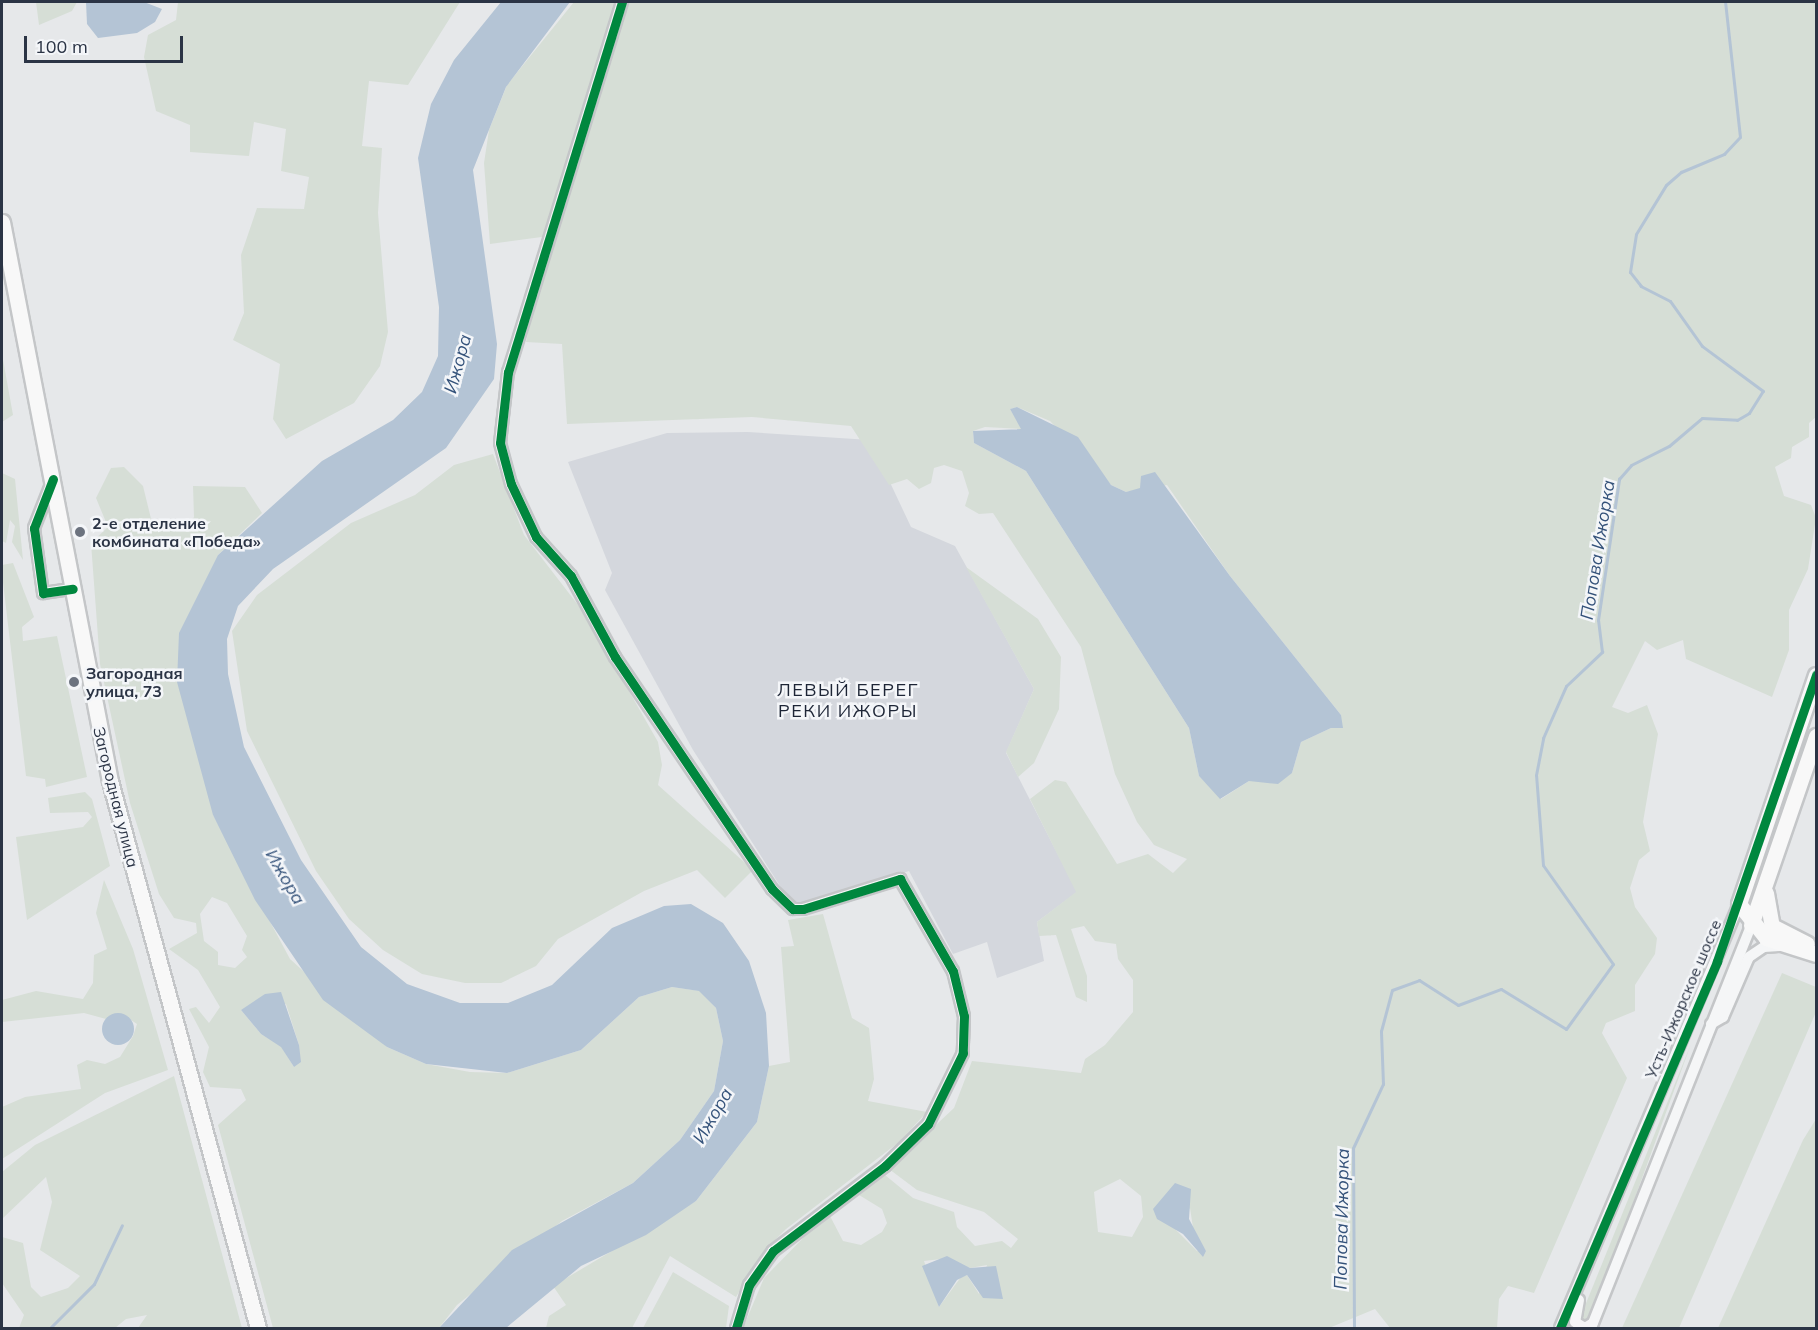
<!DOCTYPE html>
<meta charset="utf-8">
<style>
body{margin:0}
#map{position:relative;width:1818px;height:1330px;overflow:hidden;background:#e6e8ea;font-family:Mulish,sans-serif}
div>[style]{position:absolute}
.built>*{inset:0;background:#d4d7dd}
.green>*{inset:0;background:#d6ded6}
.water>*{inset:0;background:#b4c4d5}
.round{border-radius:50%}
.stream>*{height:3px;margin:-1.5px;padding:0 1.5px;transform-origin:1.5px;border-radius:1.5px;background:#b4c4d5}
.roads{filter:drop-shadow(2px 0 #c4c6c8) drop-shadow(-2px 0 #c4c6c8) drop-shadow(0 2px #c4c6c8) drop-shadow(0 -2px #c4c6c8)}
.street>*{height:10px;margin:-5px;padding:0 5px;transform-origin:5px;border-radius:5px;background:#f5f6f7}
.secondary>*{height:15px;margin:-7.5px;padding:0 7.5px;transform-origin:7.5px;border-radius:7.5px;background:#f8f8f8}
.cycleway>*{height:9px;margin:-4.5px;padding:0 4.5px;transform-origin:4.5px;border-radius:4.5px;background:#00873e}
.dots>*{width:16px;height:16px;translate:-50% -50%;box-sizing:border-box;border:3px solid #f4f6f9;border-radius:50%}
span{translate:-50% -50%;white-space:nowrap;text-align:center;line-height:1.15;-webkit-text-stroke:5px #f4f6f9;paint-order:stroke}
.poi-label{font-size:16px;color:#2b3445;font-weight:700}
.left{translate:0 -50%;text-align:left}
.street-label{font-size:16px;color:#2b3445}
.water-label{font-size:18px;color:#34527a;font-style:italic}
.neighbourhood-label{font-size:18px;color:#1d2536;letter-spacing:1.5px}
.frame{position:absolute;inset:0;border:3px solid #2b3445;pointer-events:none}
.scale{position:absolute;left:24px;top:36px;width:159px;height:27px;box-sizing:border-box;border:3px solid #2b3445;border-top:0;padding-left:8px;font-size:18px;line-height:21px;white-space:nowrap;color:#2b3445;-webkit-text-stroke:4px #f4f6f9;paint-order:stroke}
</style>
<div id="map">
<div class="built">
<i style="clip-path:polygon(748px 432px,870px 440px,911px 527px,955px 546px,1034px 689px,1006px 753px,1077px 892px,1037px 922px,1044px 961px,997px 978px,987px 942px,953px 954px,909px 871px,805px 906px,791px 903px,693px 750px,605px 590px,612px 573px,568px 462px,667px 433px)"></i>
</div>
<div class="green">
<i style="clip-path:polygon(36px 2px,77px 2px,72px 11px,39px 25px)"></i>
<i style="clip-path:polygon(178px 2px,460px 2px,408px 85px,369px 81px,362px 146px,382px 148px,378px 213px,388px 332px,380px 366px,354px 403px,286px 439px,273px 419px,280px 364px,233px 340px,244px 313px,241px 255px,257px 208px,304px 209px,309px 177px,281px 171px,286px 129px,254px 122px,249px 156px,190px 152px,190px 125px,156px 111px,144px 57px,148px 35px,176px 20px)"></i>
<i style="clip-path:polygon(evenodd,574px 2px,1816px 2px,1816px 417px,1809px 423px,1809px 437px,1792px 447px,1791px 458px,1775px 467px,1784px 496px,1811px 505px,1816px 518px,1808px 569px,1789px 610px,1789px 650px,1772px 697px,1686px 659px,1683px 640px,1657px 650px,1645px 641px,1612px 707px,1628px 713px,1647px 705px,1658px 734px,1643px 822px,1650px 851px,1639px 860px,1630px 888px,1635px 907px,1657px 938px,1655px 954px,1635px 985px,1635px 1011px,1606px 1023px,1602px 1033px,1627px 1078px,1534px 1293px,1508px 1286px,1499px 1299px,1497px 1328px,1390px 1328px,1375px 1309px,1329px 1328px,743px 1328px,764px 1278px,815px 1226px,830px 1216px,843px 1241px,861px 1245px,882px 1232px,887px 1223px,882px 1209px,859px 1195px,885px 1175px,913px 1198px,954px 1212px,957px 1227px,975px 1246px,1002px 1241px,1011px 1248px,1018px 1239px,984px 1212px,917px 1190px,889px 1169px,954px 1108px,972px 1061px,1081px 1073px,1085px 1059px,1105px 1045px,1133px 1012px,1133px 980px,1118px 959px,1116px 944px,1095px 941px,1084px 926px,1071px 929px,1087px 976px,1087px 1002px,1076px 997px,1056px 935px,1039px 936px,1037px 922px,1076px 892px,1030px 799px,1055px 780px,1066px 782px,1117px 864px,1148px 854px,1173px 873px,1187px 859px,1154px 845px,1137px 822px,1115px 774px,1081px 647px,993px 513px,979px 514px,965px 506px,969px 493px,962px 471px,944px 465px,934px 468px,931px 483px,919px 489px,907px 479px,889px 485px,851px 426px,752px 417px,567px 424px,562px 344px,526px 342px,549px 236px,490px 244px,484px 163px,489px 130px,507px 85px,574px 2px,1017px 407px,1050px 421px,1111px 485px,1126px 492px,1167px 485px,1230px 576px,1341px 715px,1331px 728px,1301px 742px,1292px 773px,1249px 781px,1221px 799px,1199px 776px,1189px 728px,1026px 471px,974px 443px,973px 431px,985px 427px,1022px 429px,1010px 409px,1017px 407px,574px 2px,1120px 1179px,1141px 1196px,1143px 1217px,1132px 1237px,1098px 1232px,1094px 1192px,1120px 1179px,574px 2px,1190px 1208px,1194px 1234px,1206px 1251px,1197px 1251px,1176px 1230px,1190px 1208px,574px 2px,941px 1259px,970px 1268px,987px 1265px,979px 1294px,967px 1275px,961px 1277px,939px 1307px,924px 1261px,941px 1259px)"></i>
<i style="clip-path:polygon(2px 354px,13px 415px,2px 422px)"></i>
<i style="clip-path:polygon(493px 454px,524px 535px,585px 614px,658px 742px,662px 765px,658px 785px,753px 870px,725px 898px,697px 870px,644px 891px,558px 939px,536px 966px,501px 983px,465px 983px,422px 974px,383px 950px,349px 919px,316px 871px,247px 731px,232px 631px,257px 595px,351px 523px,415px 495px,454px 465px)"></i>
<i style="clip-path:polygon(evenodd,124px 467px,143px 486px,154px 531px,187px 530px,194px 517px,193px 486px,245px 487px,262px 513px,218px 555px,213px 815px,290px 959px,387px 1047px,426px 1064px,470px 1072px,507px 1073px,581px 1050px,639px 997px,672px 987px,700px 991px,716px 1008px,723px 1041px,714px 1091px,680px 1140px,633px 1183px,562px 1221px,457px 1305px,439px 1328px,273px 1328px,218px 1125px,246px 1100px,241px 1089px,210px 1087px,203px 1072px,209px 1047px,189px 1009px,196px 1007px,209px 1023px,220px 1007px,198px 970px,169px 949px,197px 933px,196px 923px,174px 918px,159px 894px,130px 803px,100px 664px,91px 543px,108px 527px,96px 498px,111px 468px,124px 467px,212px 897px,227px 903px,247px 936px,242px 950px,247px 957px,235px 968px,218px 965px,218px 952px,204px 941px,200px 914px,212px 897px,124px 467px,286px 1004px,299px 1045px,294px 1067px,281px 1046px,261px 1034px,241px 1010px,286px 1004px)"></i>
<i style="clip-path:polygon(2px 473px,15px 479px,23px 560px,12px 542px,15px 526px,10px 520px,6px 543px,2px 541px)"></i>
<i style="clip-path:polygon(13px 563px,34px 617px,22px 627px,23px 641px,57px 636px,87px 777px,46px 787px,45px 779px,26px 776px,2px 574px,2px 565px)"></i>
<i style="clip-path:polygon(966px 567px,1038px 619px,1061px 657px,1059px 709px,1034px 763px,1018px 777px,1006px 752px,1034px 689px)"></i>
<i style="clip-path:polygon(85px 792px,92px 799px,110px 866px,27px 920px,16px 837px,83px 827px,92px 817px,88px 812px,50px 813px,48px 798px)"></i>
<i style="clip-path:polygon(104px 880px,133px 949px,168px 1070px,105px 1093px,2px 1159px,2px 1107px,25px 1097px,81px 1089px,77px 1065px,87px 1060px,105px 1064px,120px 1057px,133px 1036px,137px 1024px,125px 1016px,106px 1019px,84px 1013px,2px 1022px,2px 1000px,36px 991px,83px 999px,93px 983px,94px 955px,107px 949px,96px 913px)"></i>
<i style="clip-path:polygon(823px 914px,852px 1018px,869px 1028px,874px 1079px,868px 1101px,927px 1112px,899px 1142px,786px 1229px,764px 1251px,736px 1297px,670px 1256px,632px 1328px,546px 1328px,549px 1316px,566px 1305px,553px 1286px,696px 1201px,757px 1122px,769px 1066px,790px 1062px,781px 947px,794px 946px,788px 920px)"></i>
<i style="clip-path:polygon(1782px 973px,1816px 987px,1816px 1012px,1679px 1328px,1622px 1328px)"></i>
<i style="clip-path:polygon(1691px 1044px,1614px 1255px,1583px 1328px,1576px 1328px)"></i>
<i style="clip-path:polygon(174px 1076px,242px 1328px,138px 1328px,147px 1315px,126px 1319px,115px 1328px,19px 1328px,24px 1315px,2px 1283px,2px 1237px,23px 1243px,31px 1287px,41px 1297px,68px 1288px,80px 1276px,40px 1250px,52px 1202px,46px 1177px,2px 1219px,2px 1172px,35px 1145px)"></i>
<i style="clip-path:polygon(1816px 1119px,1816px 1328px,1718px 1328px,1803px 1140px)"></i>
<i style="clip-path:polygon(673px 1272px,729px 1306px,726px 1328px,643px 1328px)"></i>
</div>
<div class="water">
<i style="clip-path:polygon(86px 2px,144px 2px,162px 9px,155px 22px,137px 33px,98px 38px,87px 24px)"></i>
<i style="clip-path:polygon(501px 2px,570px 2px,506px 87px,473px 170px,497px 344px,494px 379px,446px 448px,273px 569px,238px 606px,227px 639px,228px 674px,244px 747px,301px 860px,361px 947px,407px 984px,460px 1003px,508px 1003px,552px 985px,612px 928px,664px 906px,691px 904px,723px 923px,749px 961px,766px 1013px,769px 1066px,757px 1122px,696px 1201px,646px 1235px,581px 1266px,506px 1328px,439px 1328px,512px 1250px,633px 1183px,680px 1140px,714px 1091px,723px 1041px,716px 1008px,699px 991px,672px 987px,639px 997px,581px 1050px,507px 1073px,426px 1064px,387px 1047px,323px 1000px,255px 900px,213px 815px,177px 682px,179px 633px,218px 555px,322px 461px,393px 420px,422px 392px,438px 356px,439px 307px,418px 158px,431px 104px,454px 60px)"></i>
<i style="clip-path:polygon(1017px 407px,1078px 437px,1111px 485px,1126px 492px,1140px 488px,1141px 476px,1155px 472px,1230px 576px,1341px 715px,1343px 728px,1331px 728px,1301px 742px,1292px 773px,1278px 784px,1249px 781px,1220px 799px,1199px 776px,1189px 728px,1026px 471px,974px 443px,973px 431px,1021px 429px,1010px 409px)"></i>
<i style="clip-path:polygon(281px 992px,299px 1045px,301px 1062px,294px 1067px,281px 1047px,261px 1034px,241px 1010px,265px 994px)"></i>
<i class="round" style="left:102px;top:1013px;width:32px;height:32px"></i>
<i style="clip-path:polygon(1175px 1183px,1191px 1189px,1189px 1219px,1206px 1251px,1203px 1257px,1183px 1234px,1157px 1219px,1153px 1209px)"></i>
<i style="clip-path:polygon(947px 1256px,970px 1268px,996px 1266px,1003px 1299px,983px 1298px,967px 1275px,957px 1280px,939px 1307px,922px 1266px)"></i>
</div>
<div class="stream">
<i style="left:50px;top:1328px;width:62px;rotate:-45deg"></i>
<i style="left:94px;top:1284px;width:65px;rotate:-64.6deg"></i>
<i style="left:1354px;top:1328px;width:180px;rotate:-90.3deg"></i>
<i style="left:1353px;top:1148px;width:71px;rotate:-64.9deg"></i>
<i style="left:1383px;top:1084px;width:53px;rotate:-92.2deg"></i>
<i style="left:1381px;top:1031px;width:42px;rotate:-75deg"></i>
<i style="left:1392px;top:990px;width:29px;rotate:-20deg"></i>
<i style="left:1419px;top:980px;width:46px;rotate:32.7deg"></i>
<i style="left:1458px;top:1005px;width:46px;rotate:-20.4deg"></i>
<i style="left:1501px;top:989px;width:76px;rotate:31.6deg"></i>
<i style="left:1566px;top:1029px;width:80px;rotate:-54.1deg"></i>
<i style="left:1613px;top:964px;width:121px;rotate:-125.3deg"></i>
<i style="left:1543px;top:865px;width:90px;rotate:-94.4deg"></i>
<i style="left:1536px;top:775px;width:38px;rotate:-79deg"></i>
<i style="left:1543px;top:738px;width:57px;rotate:-66.1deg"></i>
<i style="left:1566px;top:686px;width:50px;rotate:-43.4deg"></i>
<i style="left:1602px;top:652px;width:32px;rotate:-97deg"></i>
<i style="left:1598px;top:620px;width:143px;rotate:-81.5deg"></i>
<i style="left:1619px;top:479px;width:18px;rotate:-49deg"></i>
<i style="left:1631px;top:465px;width:42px;rotate:-26.6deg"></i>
<i style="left:1669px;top:446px;width:43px;rotate:-40.3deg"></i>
<i style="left:1702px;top:418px;width:35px;rotate:3deg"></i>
<i style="left:1737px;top:420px;width:14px;rotate:-30deg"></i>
<i style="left:1749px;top:413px;width:26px;rotate:-58deg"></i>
<i style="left:1763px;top:391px;width:76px;rotate:-143.6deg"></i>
<i style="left:1702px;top:346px;width:55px;rotate:-125.4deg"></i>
<i style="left:1670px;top:301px;width:33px;rotate:-153deg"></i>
<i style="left:1641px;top:286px;width:18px;rotate:-128deg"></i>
<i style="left:1630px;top:272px;width:38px;rotate:-81deg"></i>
<i style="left:1636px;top:234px;width:57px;rotate:-58.5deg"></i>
<i style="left:1666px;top:185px;width:20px;rotate:-41deg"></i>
<i style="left:1681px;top:172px;width:47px;rotate:-22.7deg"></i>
<i style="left:1724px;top:154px;width:23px;rotate:-47deg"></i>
<i style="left:1740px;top:137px;width:136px;rotate:-96.3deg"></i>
</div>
<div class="roads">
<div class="street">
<i style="left:622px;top:2px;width:387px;rotate:107.1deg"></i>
<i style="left:508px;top:372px;width:71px;rotate:96.4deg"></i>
<i style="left:500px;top:443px;width:42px;rotate:75deg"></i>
<i style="left:511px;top:484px;width:59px;rotate:64.7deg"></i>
<i style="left:536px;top:537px;width:52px;rotate:48.1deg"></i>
<i style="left:571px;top:576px;width:92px;rotate:61.5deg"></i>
<i style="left:615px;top:657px;width:280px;rotate:55.9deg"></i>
<i style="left:772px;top:889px;width:29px;rotate:44deg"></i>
<i style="left:793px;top:909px;width:10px"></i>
<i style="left:803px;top:909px;width:102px;rotate:-17.2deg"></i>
<i style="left:900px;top:879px;width:106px;rotate:60.1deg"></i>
<i style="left:953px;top:971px;width:46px;rotate:76.3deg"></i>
<i style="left:964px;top:1016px;width:37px;rotate:92deg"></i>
<i style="left:963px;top:1053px;width:79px;rotate:116.2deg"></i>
<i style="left:928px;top:1124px;width:60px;rotate:135.7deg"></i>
<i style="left:885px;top:1166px;width:141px;rotate:142.8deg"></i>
<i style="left:773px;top:1251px;width:42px;rotate:125.2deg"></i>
<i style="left:749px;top:1285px;width:45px;rotate:106.8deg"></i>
<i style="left:52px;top:482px;width:49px;rotate:111.4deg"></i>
<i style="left:34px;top:528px;width:66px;rotate:82.1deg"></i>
<i style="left:43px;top:593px;width:30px;rotate:-8deg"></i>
<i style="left:1711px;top:1024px;width:14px;rotate:-30deg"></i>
<i style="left:1723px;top:1017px;width:65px;rotate:-66.6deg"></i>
<i style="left:1749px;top:957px;width:18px;rotate:-34deg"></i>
<i style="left:1764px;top:947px;width:15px;rotate:-4deg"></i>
<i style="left:1579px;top:1300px;width:22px;rotate:100deg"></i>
<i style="left:1575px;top:1322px;width:12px;rotate:31deg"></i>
<i style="left:1585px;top:1328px;width:9px;rotate:-32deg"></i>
<i style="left:1560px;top:1328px;width:460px;rotate:-67.1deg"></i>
<i style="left:1591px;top:1328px;width:434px;rotate:-68.3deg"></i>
</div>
<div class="secondary">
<i style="left:2px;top:222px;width:569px;rotate:79.07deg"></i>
<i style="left:110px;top:781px;width:567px;rotate:74.86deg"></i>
<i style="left:1816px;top:675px;width:242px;rotate:108.6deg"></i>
<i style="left:1739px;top:904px;width:43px;rotate:51.5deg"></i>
<i style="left:1766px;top:938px;width:52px;rotate:17.7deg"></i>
<i style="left:1766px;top:893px;width:34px;rotate:80deg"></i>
<i style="left:1772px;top:926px;width:39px;rotate:27deg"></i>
<i style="left:1751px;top:925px;width:200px;rotate:-71deg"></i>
</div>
</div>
<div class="cycleway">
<i style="left:622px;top:2px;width:387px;rotate:107.1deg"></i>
<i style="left:508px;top:372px;width:71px;rotate:96.4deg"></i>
<i style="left:500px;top:443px;width:42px;rotate:75deg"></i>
<i style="left:511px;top:484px;width:59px;rotate:64.7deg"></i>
<i style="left:536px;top:537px;width:52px;rotate:48.1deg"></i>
<i style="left:571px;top:576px;width:92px;rotate:61.5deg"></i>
<i style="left:615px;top:657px;width:280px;rotate:55.9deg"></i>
<i style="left:772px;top:889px;width:29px;rotate:44deg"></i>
<i style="left:793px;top:909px;width:10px"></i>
<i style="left:803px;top:909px;width:102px;rotate:-17.2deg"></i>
<i style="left:900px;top:879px;width:106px;rotate:60.1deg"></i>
<i style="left:953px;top:971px;width:46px;rotate:76.3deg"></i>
<i style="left:964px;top:1016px;width:37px;rotate:92deg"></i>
<i style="left:963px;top:1053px;width:79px;rotate:116.2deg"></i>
<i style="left:928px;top:1124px;width:60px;rotate:135.7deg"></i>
<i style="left:885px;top:1166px;width:141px;rotate:142.8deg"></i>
<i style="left:773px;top:1251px;width:42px;rotate:125.2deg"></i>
<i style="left:749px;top:1285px;width:45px;rotate:106.8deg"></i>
<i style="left:53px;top:479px;width:53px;rotate:111.2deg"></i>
<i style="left:34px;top:528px;width:66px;rotate:82.1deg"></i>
<i style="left:43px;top:593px;width:30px;rotate:-8deg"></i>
<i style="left:1560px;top:1328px;width:399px;rotate:-66.8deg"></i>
<i style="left:1717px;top:961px;width:303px;rotate:-70.9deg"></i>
</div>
<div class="dots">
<i style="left:80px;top:532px;background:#6c737f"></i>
<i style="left:74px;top:682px;background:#6c737f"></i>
</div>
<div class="poi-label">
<span class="left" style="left:92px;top:532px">2-е отделение<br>комбината «Победа»</span>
<span class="left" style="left:86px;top:682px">Загородная<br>улица, 73</span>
</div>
<div class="street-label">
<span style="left:116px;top:797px;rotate:76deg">Загородная улица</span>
<span style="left:1683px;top:999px;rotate:-67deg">Усть-Ижорское шоссе</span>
</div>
<div class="water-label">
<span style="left:458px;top:364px;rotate:-75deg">Ижора</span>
<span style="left:1598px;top:550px;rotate:-81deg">Попова Ижорка</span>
<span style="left:285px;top:877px;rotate:60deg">Ижора</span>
<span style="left:713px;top:1116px;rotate:-60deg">Ижора</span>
<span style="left:1342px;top:1219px;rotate:-89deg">Попова Ижорка</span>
</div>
<div class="neighbourhood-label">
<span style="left:848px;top:701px">ЛЕВЫЙ БЕРЕГ<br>РЕКИ ИЖОРЫ</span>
</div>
<div class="frame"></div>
<div class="scale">100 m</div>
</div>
